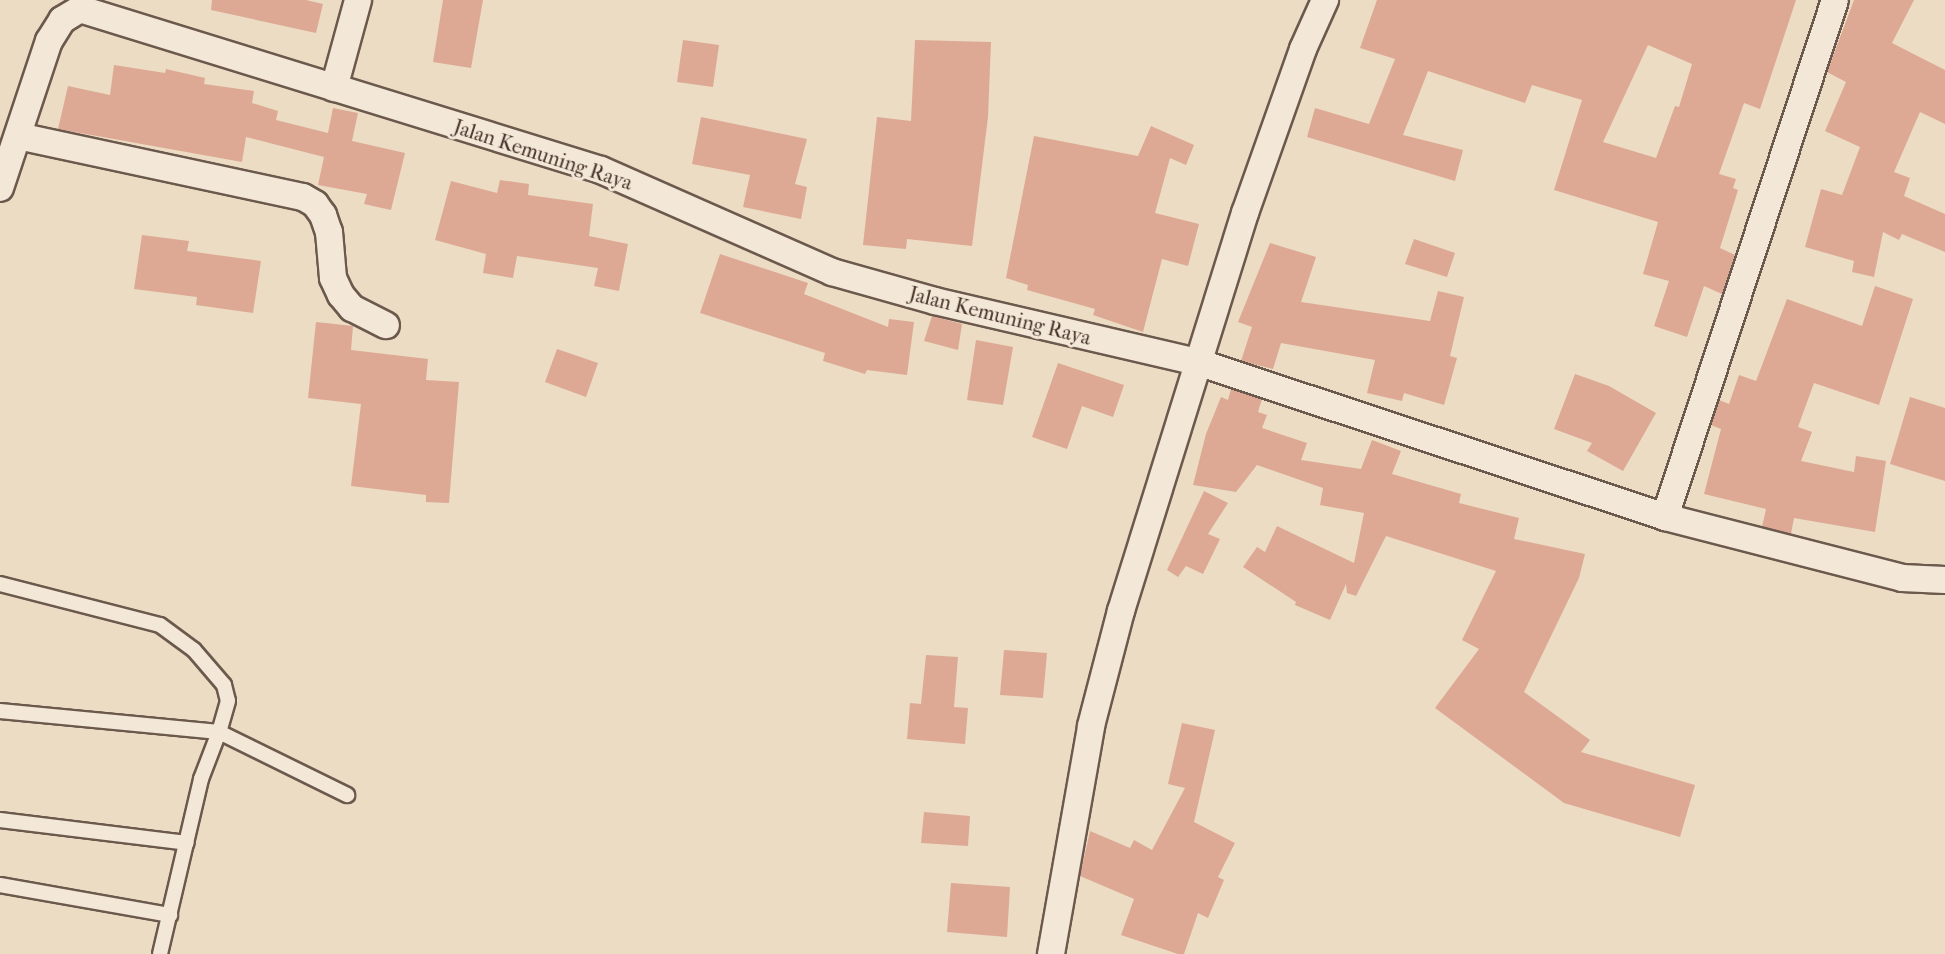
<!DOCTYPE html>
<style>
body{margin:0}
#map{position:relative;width:1945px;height:954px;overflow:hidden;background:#ecdcc3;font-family:"IM FELL French Canon",serif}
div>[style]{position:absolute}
.building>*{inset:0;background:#dda994}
.roads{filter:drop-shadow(2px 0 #6c594d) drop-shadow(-2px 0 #6c594d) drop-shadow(0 2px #6c594d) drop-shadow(0 -2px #6c594d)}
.lane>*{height:14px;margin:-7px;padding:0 7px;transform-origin:7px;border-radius:7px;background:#f3e8d8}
.street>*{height:26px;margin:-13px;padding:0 13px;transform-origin:13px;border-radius:13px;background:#f3e8d8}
span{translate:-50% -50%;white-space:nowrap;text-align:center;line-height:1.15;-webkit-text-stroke:6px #f3e8d8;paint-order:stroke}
.street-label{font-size:20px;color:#412d26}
</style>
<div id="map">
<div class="building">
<i style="clip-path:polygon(212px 0,306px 0,323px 4px,316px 33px,211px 10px)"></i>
<i style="clip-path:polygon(443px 0,483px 0,471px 68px,433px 62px)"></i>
<i style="clip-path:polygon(evenodd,1377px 0,1796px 0,1760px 109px,1744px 103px,1719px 174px,1736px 179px,1733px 188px,1738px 190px,1720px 248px,1735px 255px,1722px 294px,1704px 286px,1687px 337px,1654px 326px,1669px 281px,1643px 274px,1658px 222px,1554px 190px,1582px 100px,1532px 85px,1525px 103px,1428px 71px,1403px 135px,1463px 150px,1455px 181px,1307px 137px,1315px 108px,1369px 124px,1395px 59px,1360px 48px,1377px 0,1648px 45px,1692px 64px,1679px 107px,1675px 106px,1656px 158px,1603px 142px,1648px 45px)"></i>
<i style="clip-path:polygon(1854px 0,1914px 0,1892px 43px,1945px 70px,1945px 124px,1920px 112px,1894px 172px,1910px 178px,1904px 196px,1945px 214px,1945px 252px,1902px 234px,1899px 240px,1883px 232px,1874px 277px,1852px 272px,1854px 261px,1805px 247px,1821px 189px,1842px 195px,1860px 147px,1825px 131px,1846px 82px,1827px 72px)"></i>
<i style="clip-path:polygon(683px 40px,719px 45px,713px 87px,677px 82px)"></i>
<i style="clip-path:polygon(915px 40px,991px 42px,988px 117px,972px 246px,907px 239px,906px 249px,863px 245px,877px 117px,911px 121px)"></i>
<i style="clip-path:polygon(114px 65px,165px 73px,166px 69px,205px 78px,204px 84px,254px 91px,252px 103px,278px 111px,276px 120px,328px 133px,333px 108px,358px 113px,352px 141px,405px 153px,391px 210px,364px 204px,367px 194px,318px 185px,324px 157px,246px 137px,242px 162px,58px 129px,68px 86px,110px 95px)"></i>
<i style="clip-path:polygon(701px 117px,807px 139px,795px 184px,807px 187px,801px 219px,743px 207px,750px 175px,692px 164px)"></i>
<i style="clip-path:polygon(1151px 126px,1194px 145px,1186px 165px,1170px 158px,1155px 213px,1199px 224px,1188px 266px,1162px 259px,1143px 332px,1093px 315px,1095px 309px,1027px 290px,1028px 285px,1006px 278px,1034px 136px,1138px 156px)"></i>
<i style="clip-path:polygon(500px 180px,529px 184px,528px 195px,593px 204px,589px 236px,628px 244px,619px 291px,594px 286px,598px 268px,517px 256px,513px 278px,483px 273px,486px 254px,435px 240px,451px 181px,497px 193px)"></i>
<i style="clip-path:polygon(142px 235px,189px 241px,187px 251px,261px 261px,253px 313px,196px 305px,197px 297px,134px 289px)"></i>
<i style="clip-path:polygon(1414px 239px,1455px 253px,1447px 277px,1405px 264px)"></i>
<i style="clip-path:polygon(1270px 243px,1316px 257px,1301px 302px,1430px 321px,1438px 291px,1464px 297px,1450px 356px,1457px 358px,1444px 405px,1404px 393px,1402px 401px,1367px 393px,1375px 360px,1281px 343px,1273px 369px,1241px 361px,1252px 327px,1238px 322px)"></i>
<i style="clip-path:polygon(720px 254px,808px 283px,804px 294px,888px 327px,889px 319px,914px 322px,907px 375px,867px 370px,865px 374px,823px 361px,825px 353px,700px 313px)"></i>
<i style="clip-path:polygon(1875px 286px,1913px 299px,1879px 405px,1814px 383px,1798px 427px,1812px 432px,1801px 461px,1854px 472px,1856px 456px,1886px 461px,1875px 532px,1794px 518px,1791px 534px,1762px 527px,1766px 509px,1704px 494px,1721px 429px,1711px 425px,1719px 400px,1729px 404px,1739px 375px,1756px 381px,1787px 299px,1862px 326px)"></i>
<i style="clip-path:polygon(932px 316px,962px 324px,958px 350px,924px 341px)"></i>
<i style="clip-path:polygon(316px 322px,353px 326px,351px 350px,428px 359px,426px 380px,459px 382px,449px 503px,426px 502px,426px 495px,351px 486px,361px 404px,308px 398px)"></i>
<i style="clip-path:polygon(976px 340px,1013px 347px,1003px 405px,967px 400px)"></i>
<i style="clip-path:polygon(557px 349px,598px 363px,586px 397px,545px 382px)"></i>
<i style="clip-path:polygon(1058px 363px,1124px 385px,1113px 417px,1082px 406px,1067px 449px,1032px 437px)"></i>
<i style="clip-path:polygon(1575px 374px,1609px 386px,1656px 413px,1623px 471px,1587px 451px,1592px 443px,1554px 429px)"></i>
<i style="clip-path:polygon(1231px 389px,1262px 399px,1258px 412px,1267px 415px,1262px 428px,1307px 443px,1301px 460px,1361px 469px,1372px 440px,1401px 451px,1392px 474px,1461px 494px,1459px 503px,1519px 518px,1514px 539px,1585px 554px,1579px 578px,1524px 692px,1590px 740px,1581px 752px,1695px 785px,1680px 837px,1564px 803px,1435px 708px,1479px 649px,1462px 640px,1496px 571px,1386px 536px,1356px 596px,1347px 593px,1346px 584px,1330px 620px,1295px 605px,1296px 602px,1243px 567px,1257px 547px,1265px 552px,1277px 526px,1354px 563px,1364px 513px,1320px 505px,1323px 488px,1257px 465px,1236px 492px,1193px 485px,1206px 434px,1221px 397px,1228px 400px)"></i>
<i style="clip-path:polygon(1910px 397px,1945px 408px,1945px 481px,1890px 464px)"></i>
<i style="clip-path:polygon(1204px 491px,1228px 503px,1208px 534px,1220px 539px,1203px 574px,1186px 566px,1178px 577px,1167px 570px)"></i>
<i style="clip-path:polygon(1004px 650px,1047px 653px,1043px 698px,1000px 695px)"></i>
<i style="clip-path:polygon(926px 655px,958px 657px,954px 707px,968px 708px,965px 744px,907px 739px,910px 703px,921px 704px)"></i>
<i style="clip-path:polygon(1182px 723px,1215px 730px,1194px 822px,1235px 843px,1218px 877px,1224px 880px,1208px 918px,1198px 913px,1184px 954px,1178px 954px,1121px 935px,1134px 899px,1080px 876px,1090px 831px,1130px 848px,1134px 840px,1152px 850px,1185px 788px,1168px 784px)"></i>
<i style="clip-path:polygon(924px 812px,970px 816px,968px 846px,921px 843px)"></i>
<i style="clip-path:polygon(951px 883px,1010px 887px,1007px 937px,947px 932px)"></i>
</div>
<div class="roads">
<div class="lane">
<i style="left:0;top:584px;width:165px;rotate:14.4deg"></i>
<i style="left:160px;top:625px;width:42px;rotate:36.3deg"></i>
<i style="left:194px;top:650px;width:46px;rotate:49.4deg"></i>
<i style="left:224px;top:685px;width:16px;rotate:76deg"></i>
<i style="left:228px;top:701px;width:32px;rotate:106deg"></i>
<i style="left:219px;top:732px;width:220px;rotate:-174.5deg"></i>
<i style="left:0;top:820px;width:188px;rotate:7deg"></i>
<i style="left:0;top:885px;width:173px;rotate:10deg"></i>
<i style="left:160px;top:954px;width:180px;rotate:-76.8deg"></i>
<i style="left:201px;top:779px;width:50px;rotate:-69deg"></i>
<i style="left:219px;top:732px;width:143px;rotate:26.2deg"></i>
</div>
<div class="street">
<i style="left:334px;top:88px;width:91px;rotate:-74.7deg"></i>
<i style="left:18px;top:136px;width:291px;rotate:12.1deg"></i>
<i style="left:303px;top:197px;width:14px;rotate:30deg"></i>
<i style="left:315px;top:204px;width:14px;rotate:54deg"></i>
<i style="left:323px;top:215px;width:18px;rotate:71deg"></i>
<i style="left:329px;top:232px;width:46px;rotate:85deg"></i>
<i style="left:333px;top:278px;width:19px;rotate:65deg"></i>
<i style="left:341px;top:295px;width:17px;rotate:50deg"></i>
<i style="left:352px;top:308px;width:38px;rotate:27deg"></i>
<i style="left:0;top:188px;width:155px;rotate:-71.6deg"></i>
<i style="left:49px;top:41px;width:25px;rotate:-58deg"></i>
<i style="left:62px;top:20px;width:21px;rotate:-31deg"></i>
<i style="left:80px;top:9px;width:545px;rotate:17.17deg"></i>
<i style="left:601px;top:170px;width:253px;rotate:23.8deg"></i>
<i style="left:832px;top:272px;width:107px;rotate:15.7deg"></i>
<i style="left:935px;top:301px;width:269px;rotate:13.1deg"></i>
<i style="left:1197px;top:362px;width:493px;rotate:18.3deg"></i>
<i style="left:1665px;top:517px;width:245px;rotate:14.4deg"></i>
<i style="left:1902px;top:578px;width:43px;rotate:2.7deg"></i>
<i style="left:1665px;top:517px;width:544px;rotate:-71.8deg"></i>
<i style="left:1051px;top:954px;width:231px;rotate:-80deg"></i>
<i style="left:1091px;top:726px;width:119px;rotate:-75.4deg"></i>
<i style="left:1121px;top:611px;width:417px;rotate:-72.7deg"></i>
<i style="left:1245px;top:213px;width:174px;rotate:-70.5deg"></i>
<i style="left:1303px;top:49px;width:54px;rotate:-65.8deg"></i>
</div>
</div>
<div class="street-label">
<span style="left:543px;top:155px;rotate:18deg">Jalan Kemuning Raya</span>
<span style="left:1000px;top:316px;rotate:14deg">Jalan Kemuning Raya</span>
</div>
</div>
